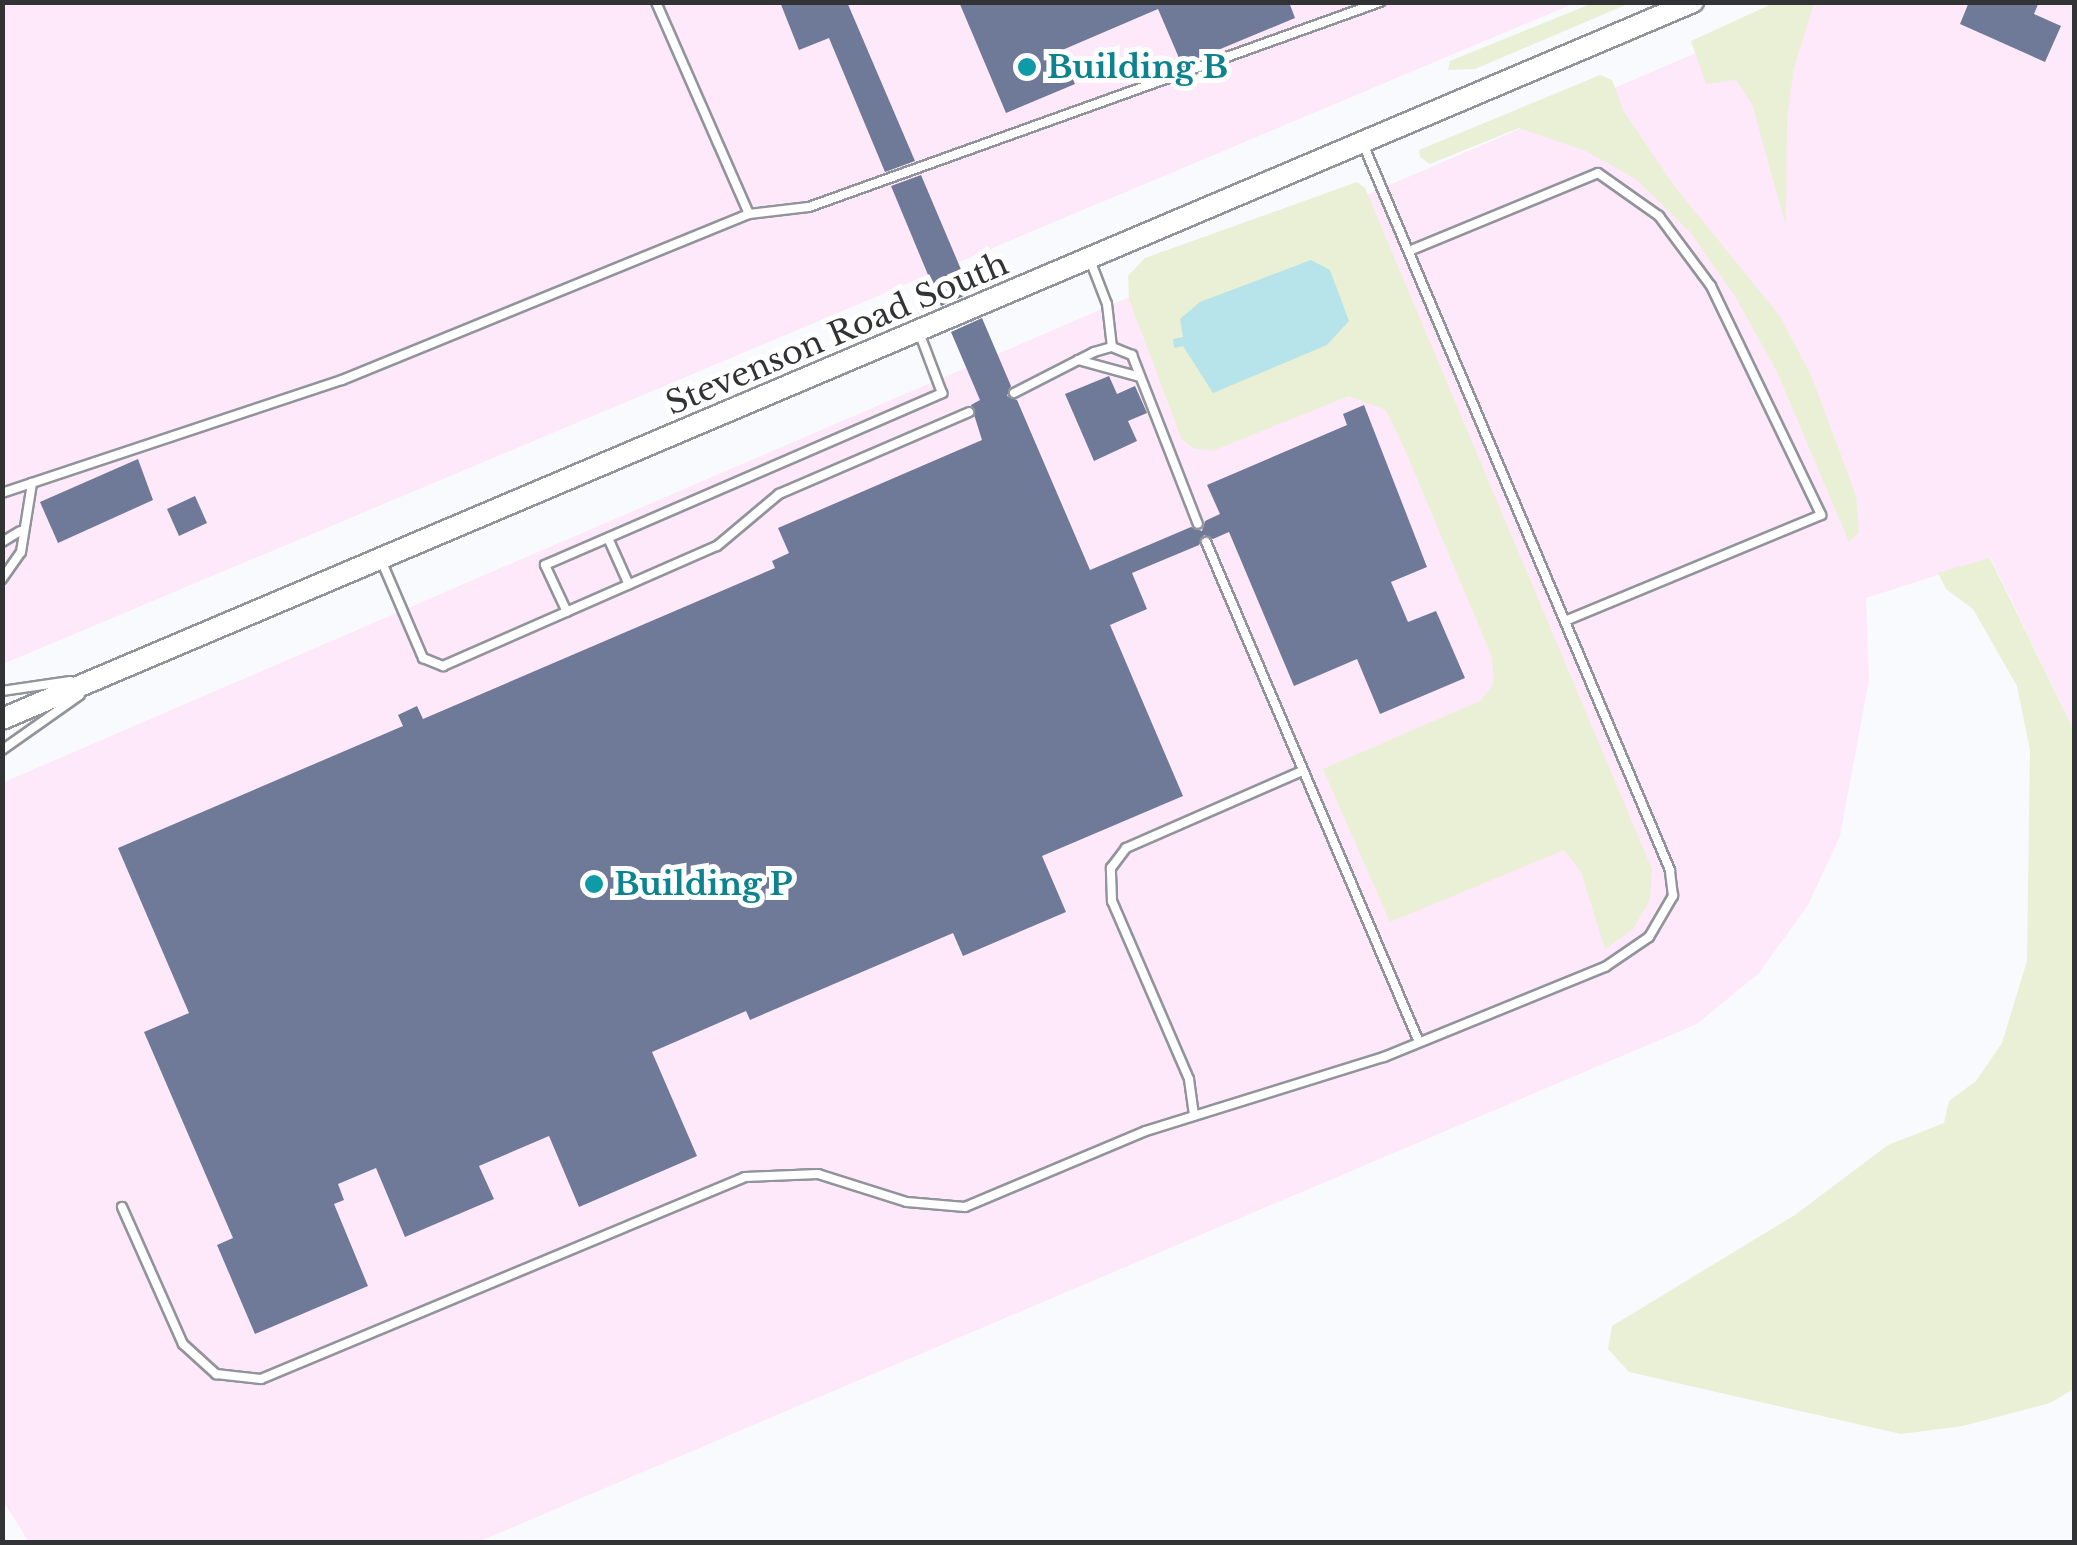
<!DOCTYPE html>
<style>
body{margin:0}
#map{position:relative;width:2077px;height:1545px;overflow:hidden;background:#f8fafe;font-family:"Libre Baskerville",serif}
div>[style]{position:absolute}
.industrial>*{inset:0;background:#fde9f9}
.green>*{inset:0;background:#e9f0d5}
.water>*{inset:0;background:#b7e4ea}
.building>*{inset:0;background:#6e7a97}
.roads{filter:drop-shadow(2px 0 #91949b) drop-shadow(-2px 0 #91949b) drop-shadow(0 2px #91949b) drop-shadow(0 -2px #91949b)}
.lane>*{height:8px;margin:-4px;padding:0 4px;transform-origin:4px;border-radius:4px;background:#fff}
.secondary>*{height:20px;margin:-10px;padding:0 10px;transform-origin:10px;border-radius:10px;background:#fff}
.dots>*{width:28px;height:28px;translate:-50% -50%;box-sizing:border-box;border:5px solid #fff;border-radius:50%}
span{translate:-50% -50%;white-space:nowrap;text-align:center;line-height:1.15;-webkit-text-stroke:10px #fff;paint-order:stroke}
.culture-label{font-size:32px;color:#0d838f;font-weight:700}
.left{translate:0 -50%;text-align:left}
.street-label{font-size:32px;color:#313335}
.frame{position:absolute;inset:0;border:5px solid #313335;pointer-events:none}
</style>
<div id="map">
<div class="industrial">
<i style="clip-path:polygon(3px 3px,1575px 3px,3px 664px)"></i>
<i style="clip-path:polygon(1812px 3px,2074px 3px,2074px 731px,1991px 558px,1866px 598px,1869px 680px,1840px 836px,1808px 905px,1759px 973px,1697px 1024px,478px 1542px,29px 1542px,2px 1499px,2px 783px)"></i>
</div>
<div class="green">
<i style="clip-path:polygon(1593px 3px,1630px 3px,1475px 69px,1448px 70px,1450px 61px)"></i>
<i style="clip-path:polygon(1774px 3px,1814px 3px,1794px 68px,1787px 118px,1786px 226px,1752px 104px,1736px 80px,1706px 84px,1691px 41px)"></i>
<i style="clip-path:polygon(1600px 75px,1612px 80px,1624px 112px,1675px 187px,1779px 315px,1811px 375px,1856px 496px,1859px 532px,1849px 542px,1777px 372px,1735px 296px,1690px 232px,1636px 179px,1586px 151px,1519px 128px,1430px 164px,1420px 157px,1419px 150px)"></i>
<i style="clip-path:polygon(1357px 182px,1365px 188px,1652px 869px,1650px 900px,1633px 929px,1605px 949px,1581px 872px,1564px 850px,1390px 922px,1323px 769px,1480px 701px,1494px 683px,1492px 657px,1405px 450px,1386px 410px,1349px 396px,1215px 450px,1195px 449px,1182px 440px,1129px 299px,1128px 276px,1145px 258px)"></i>
<i style="clip-path:polygon(1990px 558px,2074px 731px,2074px 1389px,2050px 1403px,1963px 1426px,1901px 1434px,1629px 1372px,1608px 1349px,1612px 1326px,1795px 1215px,1888px 1145px,1944px 1123px,1949px 1101px,1976px 1081px,2002px 1043px,2027px 961px,2030px 750px,2017px 686px,1973px 609px,1946px 589px,1938px 573px)"></i>
</div>
<div class="water">
<i style="clip-path:polygon(1311px 260px,1330px 270px,1349px 321px,1327px 345px,1213px 393px,1183px 346px,1174px 348px,1173px 339px,1183px 337px,1180px 319px,1200px 302px)"></i>
</div>
<div class="building">
<i style="clip-path:polygon(780px 2px,847px 2px,915px 161px,885px 172px,829px 38px,799px 50px)"></i>
<i style="clip-path:polygon(959px 2px,1289px 2px,1295px 18px,1182px 65px,1158px 9px,1060px 51px,1075px 84px,1006px 113px)"></i>
<i style="clip-path:polygon(1969px 2px,2039px 2px,2034px 14px,2061px 26px,2045px 62px,1960px 24px)"></i>
<i style="clip-path:polygon(921px 175px,971px 293px,941px 306px,891px 186px)"></i>
<i style="clip-path:polygon(982px 318px,1011px 386px,1007px 396px,1017px 400px,1090px 570px,1191px 527px,1202px 531px,1205px 521px,1220px 514px,1207px 485px,1347px 425px,1343px 414px,1364px 405px,1427px 567px,1391px 582px,1408px 622px,1436px 611px,1465px 678px,1380px 714px,1357px 659px,1294px 686px,1229px 532px,1213px 539px,1204px 535px,1199px 545px,1132px 573px,1147px 609px,1110px 625px,1183px 796px,1042px 856px,1066px 912px,963px 956px,953px 933px,750px 1020px,746px 1011px,652px 1052px,697px 1156px,579px 1207px,549px 1136px,479px 1166px,494px 1199px,405px 1237px,376px 1168px,338px 1184px,344px 1200px,334px 1204px,368px 1286px,255px 1334px,217px 1245px,233px 1238px,144px 1032px,189px 1013px,118px 848px,403px 726px,398px 715px,417px 706px,423px 719px,775px 568px,772px 561px,789px 553px,778px 528px,982px 440px,971px 405px,980px 400px,951px 332px)"></i>
<i style="clip-path:polygon(1109px 376px,1117px 394px,1135px 386px,1147px 413px,1128px 421px,1137px 441px,1094px 461px,1065px 394px)"></i>
<i style="clip-path:polygon(138px 459px,153px 500px,58px 543px,40px 502px)"></i>
<i style="clip-path:polygon(195px 496px,207px 523px,179px 536px,167px 509px)"></i>
</div>
<div class="roads">
<div class="lane">
<i style="left:749px;top:214px;width:60px;rotate:-6.7deg"></i>
<i style="left:809px;top:207px;width:607px;rotate:-19.75deg"></i>
<i style="left:1409px;top:251px;width:204px;rotate:-22.4deg"></i>
<i style="left:1598px;top:173px;width:75px;rotate:35.2deg"></i>
<i style="left:1659px;top:216px;width:87px;rotate:53.4deg"></i>
<i style="left:1711px;top:286px;width:254px;rotate:64.3deg"></i>
<i style="left:1821px;top:515px;width:277px;rotate:157.5deg"></i>
<i style="left:1090px;top:260px;width:47px;rotate:68.9deg"></i>
<i style="left:1107px;top:304px;width:43px;rotate:83.4deg"></i>
<i style="left:1078px;top:360px;width:64px;rotate:15.3deg"></i>
<i style="left:1014px;top:393px;width:90px;rotate:-27.1deg"></i>
<i style="left:1094px;top:352px;width:19px;rotate:-16deg"></i>
<i style="left:1112px;top:347px;width:22px;rotate:22deg"></i>
<i style="left:1132px;top:355px;width:181px;rotate:68.7deg"></i>
<i style="left:2px;top:493px;width:358px;rotate:-18.4deg"></i>
<i style="left:342px;top:380px;width:440px;rotate:-22.2deg"></i>
<i style="left:749px;top:214px;width:232px;rotate:-113.7deg"></i>
<i style="left:608px;top:538px;width:51px;rotate:65.9deg"></i>
<i style="left:2px;top:542px;width:21px;rotate:-31deg"></i>
<i style="left:1206px;top:542px;width:543px;rotate:66.93deg"></i>
<i style="left:381px;top:560px;width:107px;rotate:66.8deg"></i>
<i style="left:423px;top:658px;width:22px;rotate:22deg"></i>
<i style="left:443px;top:666px;width:299px;rotate:-23.7deg"></i>
<i style="left:717px;top:546px;width:81px;rotate:-40deg"></i>
<i style="left:779px;top:494px;width:207px;rotate:-23.3deg"></i>
<i style="left:2px;top:579px;width:33px;rotate:-55deg"></i>
<i style="left:21px;top:552px;width:70px;rotate:-80.9deg"></i>
<i style="left:567px;top:612px;width:52px;rotate:-115.1deg"></i>
<i style="left:545px;top:565px;width:433px;rotate:-23.4deg"></i>
<i style="left:942px;top:393px;width:65px;rotate:-110.7deg"></i>
<i style="left:2px;top:691px;width:69px;rotate:-8.4deg"></i>
<i style="left:2px;top:750px;width:95px;rotate:-35.2deg"></i>
<i style="left:1194px;top:1115px;width:36px;rotate:-98deg"></i>
<i style="left:1189px;top:1079px;width:194px;rotate:-113.4deg"></i>
<i style="left:1112px;top:901px;width:33px;rotate:-92deg"></i>
<i style="left:1111px;top:868px;width:25px;rotate:-53deg"></i>
<i style="left:1126px;top:848px;width:192px;rotate:-23.6deg"></i>
<i style="left:122px;top:1207px;width:150px;rotate:66deg"></i>
<i style="left:183px;top:1344px;width:45px;rotate:42.3deg"></i>
<i style="left:216px;top:1374px;width:45px;rotate:6.3deg"></i>
<i style="left:261px;top:1379px;width:524px;rotate:-22.65deg"></i>
<i style="left:745px;top:1177px;width:73px;rotate:-2.4deg"></i>
<i style="left:818px;top:1174px;width:93px;rotate:17.5deg"></i>
<i style="left:907px;top:1202px;width:58px;rotate:4.9deg"></i>
<i style="left:965px;top:1207px;width:196px;rotate:-22.8deg"></i>
<i style="left:1146px;top:1131px;width:249px;rotate:-17.3deg"></i>
<i style="left:1384px;top:1057px;width:239px;rotate:-22.2deg"></i>
<i style="left:1605px;top:967px;width:53px;rotate:-34.3deg"></i>
<i style="left:1649px;top:937px;width:48px;rotate:-59.7deg"></i>
<i style="left:1673px;top:896px;width:26px;rotate:-97deg"></i>
<i style="left:1670px;top:870px;width:788px;rotate:-112.92deg"></i>
</div>
<div class="secondary">
<i style="left:2px;top:719px;width:1837px;rotate:-22.98deg"></i>
</div>
</div>
<div class="dots">
<i style="left:1027px;top:67px;background:#0f9aa8"></i>
<i style="left:594px;top:884px;background:#0f9aa8"></i>
</div>
<div class="culture-label">
<span class="left" style="left:1047px;top:67px">Building B</span>
<span class="left" style="left:614px;top:884px">Building P</span>
</div>
<div class="street-label">
<span style="left:837px;top:334px;rotate:-23deg">Stevenson Road South</span>
</div>
<div class="frame"></div>
</div>
